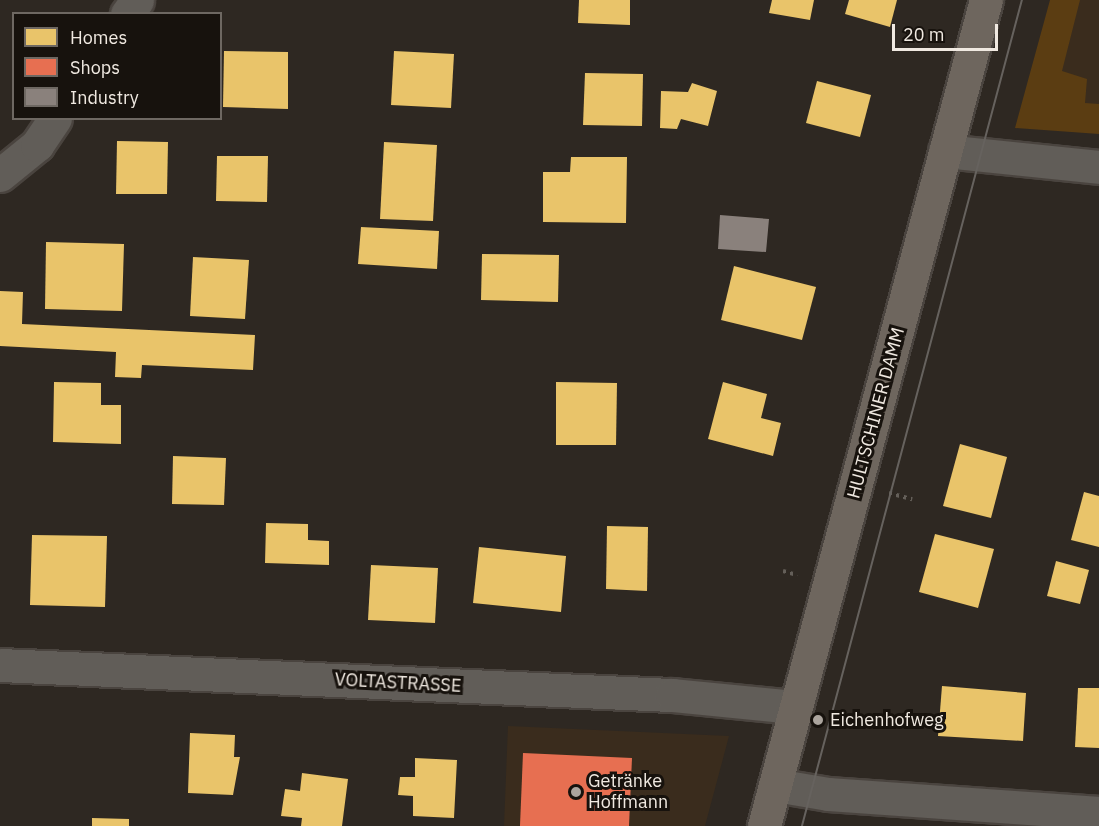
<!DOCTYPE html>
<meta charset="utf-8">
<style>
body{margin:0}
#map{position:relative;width:1099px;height:826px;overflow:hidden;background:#2e2822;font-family:"IBM Plex Sans",sans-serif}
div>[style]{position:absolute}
.built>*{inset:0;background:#3a2c1d}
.green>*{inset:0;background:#5b3d12}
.homes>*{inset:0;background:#e9c46a}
.shops>*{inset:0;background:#e76f51}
.industry>*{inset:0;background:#8a817c}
.path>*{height:4px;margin-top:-2px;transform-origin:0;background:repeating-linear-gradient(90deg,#645f59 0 3px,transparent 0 7.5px)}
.roads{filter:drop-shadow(2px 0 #4a443f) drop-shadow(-2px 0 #4a443f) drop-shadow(0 2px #4a443f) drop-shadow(0 -2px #4a443f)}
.minor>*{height:33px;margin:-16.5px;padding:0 16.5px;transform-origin:16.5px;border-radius:16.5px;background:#615d58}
.major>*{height:33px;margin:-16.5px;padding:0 16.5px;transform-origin:16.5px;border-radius:16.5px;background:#6e665e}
.tram>*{height:1.5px;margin:-0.75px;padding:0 0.75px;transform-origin:0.75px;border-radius:0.75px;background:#66625e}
.dots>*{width:16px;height:16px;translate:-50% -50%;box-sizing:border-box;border:3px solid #17120d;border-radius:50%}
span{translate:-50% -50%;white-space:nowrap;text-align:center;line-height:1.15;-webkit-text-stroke:6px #17120d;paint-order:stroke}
.street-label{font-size:18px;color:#f0e9e1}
.poi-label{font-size:18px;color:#f0e9e1}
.left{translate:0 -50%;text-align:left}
.legend{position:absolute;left:12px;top:12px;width:210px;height:108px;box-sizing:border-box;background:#17120d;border:2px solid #6e6862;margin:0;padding:8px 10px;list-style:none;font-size:18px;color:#f0e9e1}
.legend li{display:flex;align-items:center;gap:12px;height:30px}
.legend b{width:30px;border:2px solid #6e6862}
.scale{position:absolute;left:892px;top:24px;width:106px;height:27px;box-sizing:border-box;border:3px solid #f0e9e1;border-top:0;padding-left:8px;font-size:18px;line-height:21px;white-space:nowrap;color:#f0e9e1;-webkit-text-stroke:4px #17120d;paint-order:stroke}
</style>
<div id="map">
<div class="built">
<i style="clip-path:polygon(1053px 0,1099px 0,1099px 126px,1020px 120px)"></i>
<i style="clip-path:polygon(508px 726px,729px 736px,705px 826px,504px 826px)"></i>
</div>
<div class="green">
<i style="clip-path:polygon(1050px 0,1080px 0,1062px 71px,1087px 79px,1085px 103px,1099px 104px,1099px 134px,1015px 128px)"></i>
</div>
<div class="homes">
<i style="clip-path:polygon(579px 0,630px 0,630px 25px,578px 23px)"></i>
<i style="clip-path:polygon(772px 0,814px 0,810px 20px,769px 13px)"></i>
<i style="clip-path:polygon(849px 0,897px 0,890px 27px,845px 14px)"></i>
<i style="clip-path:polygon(224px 51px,288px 52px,288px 109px,223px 107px)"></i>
<i style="clip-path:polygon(394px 51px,454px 54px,451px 108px,391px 105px)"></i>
<i style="clip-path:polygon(585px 73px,643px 74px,642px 126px,583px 125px)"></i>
<i style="clip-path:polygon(817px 81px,871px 95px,860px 137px,806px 123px)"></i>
<i style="clip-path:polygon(692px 83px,717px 91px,708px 126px,681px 119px,677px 129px,660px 128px,661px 91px,688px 92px)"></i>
<i style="clip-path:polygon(117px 141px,168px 142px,167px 194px,116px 194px)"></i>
<i style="clip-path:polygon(384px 142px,437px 145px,433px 221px,380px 219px)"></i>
<i style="clip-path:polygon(217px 156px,268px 156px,267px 202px,216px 201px)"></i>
<i style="clip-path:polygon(571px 157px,627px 157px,626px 223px,543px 222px,543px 172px,570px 172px)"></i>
<i style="clip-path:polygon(361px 227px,439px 231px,437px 269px,358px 264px)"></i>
<i style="clip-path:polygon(46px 242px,124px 244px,122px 311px,45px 309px)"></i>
<i style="clip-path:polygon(482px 254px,559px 255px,558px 302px,481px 300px)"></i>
<i style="clip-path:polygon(193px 257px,249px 260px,245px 319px,190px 316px)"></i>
<i style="clip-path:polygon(734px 266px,816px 287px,802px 340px,721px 320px)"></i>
<i style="clip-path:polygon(0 291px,23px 292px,22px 324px,255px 335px,253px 370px,142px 365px,141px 378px,115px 377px,116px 352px,0 346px)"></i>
<i style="clip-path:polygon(54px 382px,101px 383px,101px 405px,121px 405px,121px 444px,53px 442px)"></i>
<i style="clip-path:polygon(556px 382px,617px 383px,616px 445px,556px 445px)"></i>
<i style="clip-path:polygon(723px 382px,767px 394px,761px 418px,781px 423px,773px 456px,708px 439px)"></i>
<i style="clip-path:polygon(960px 444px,1007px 457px,991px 518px,943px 506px)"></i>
<i style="clip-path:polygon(173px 456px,226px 458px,224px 505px,172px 504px)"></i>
<i style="clip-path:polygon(1084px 492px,1099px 496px,1099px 547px,1071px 540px)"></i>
<i style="clip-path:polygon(266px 523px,308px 524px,308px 540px,329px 541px,329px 565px,265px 563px)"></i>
<i style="clip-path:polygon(607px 526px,648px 527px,647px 591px,606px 589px)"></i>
<i style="clip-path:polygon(935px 534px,994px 549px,978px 608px,919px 592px)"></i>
<i style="clip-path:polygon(32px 535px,107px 536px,105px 607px,30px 605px)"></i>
<i style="clip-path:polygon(479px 547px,566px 556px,561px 612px,473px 603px)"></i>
<i style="clip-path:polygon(1056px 561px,1089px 570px,1080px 604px,1047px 596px)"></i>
<i style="clip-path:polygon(371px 565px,438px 568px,435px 623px,368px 620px)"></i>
<i style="clip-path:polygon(942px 686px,1026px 693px,1023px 741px,938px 736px)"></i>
<i style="clip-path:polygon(1078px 688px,1099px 688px,1099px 748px,1075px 747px)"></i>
<i style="clip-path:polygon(190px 733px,235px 735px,234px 757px,240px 757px,233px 795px,188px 793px)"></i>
<i style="clip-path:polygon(415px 758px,457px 760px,454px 818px,413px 816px,413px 796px,398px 795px,400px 777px,415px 777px)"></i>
<i style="clip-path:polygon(302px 773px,348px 779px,342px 826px,301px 826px,302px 818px,281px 816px,285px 789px,300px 791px)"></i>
<i style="clip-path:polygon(92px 818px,129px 819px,129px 826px,92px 826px)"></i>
</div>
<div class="shops">
<i style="clip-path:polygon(523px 753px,632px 758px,629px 826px,520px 826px)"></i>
</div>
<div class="industry">
<i style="clip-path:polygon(720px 215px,769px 219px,766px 252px,718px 249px)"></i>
</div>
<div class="path">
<i style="left:889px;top:493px;width:24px;rotate:15deg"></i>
<i style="left:783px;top:571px;width:15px;rotate:16deg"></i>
</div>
<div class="roads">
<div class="minor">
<i style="left:127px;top:14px;width:17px;rotate:-54deg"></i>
<i style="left:945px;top:151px;width:155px;rotate:5.9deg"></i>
<i style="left:0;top:175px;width:48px;rotate:-39deg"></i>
<i style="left:37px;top:145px;width:32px;rotate:-56deg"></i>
<i style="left:0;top:665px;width:673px;rotate:2.56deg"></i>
<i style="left:672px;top:695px;width:124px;rotate:5.6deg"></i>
<i style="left:775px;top:785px;width:54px;rotate:9.6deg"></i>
<i style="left:828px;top:794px;width:272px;rotate:4deg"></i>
</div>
<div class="major">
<i style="left:764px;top:826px;width:855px;rotate:-74.96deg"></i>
</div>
</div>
<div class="tram">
<i style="left:802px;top:826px;width:855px;rotate:-75.09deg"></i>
</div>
<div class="dots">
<i style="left:818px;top:720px;background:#aca59e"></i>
<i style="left:576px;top:792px;background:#aca59e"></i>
</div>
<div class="street-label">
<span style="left:876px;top:413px;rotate:-75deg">HULTSCHINER DAMM</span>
<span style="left:398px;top:683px;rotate:3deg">VOLTASTRASSE</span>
</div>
<div class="poi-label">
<span class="left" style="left:830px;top:720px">Eichenhofweg</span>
<span class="left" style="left:588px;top:792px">Getränke<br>Hoffmann</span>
</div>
<ul class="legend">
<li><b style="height:16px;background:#e9c46a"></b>Homes</li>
<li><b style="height:16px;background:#e76f51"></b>Shops</li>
<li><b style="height:16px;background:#8a817c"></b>Industry</li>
</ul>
<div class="scale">20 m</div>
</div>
